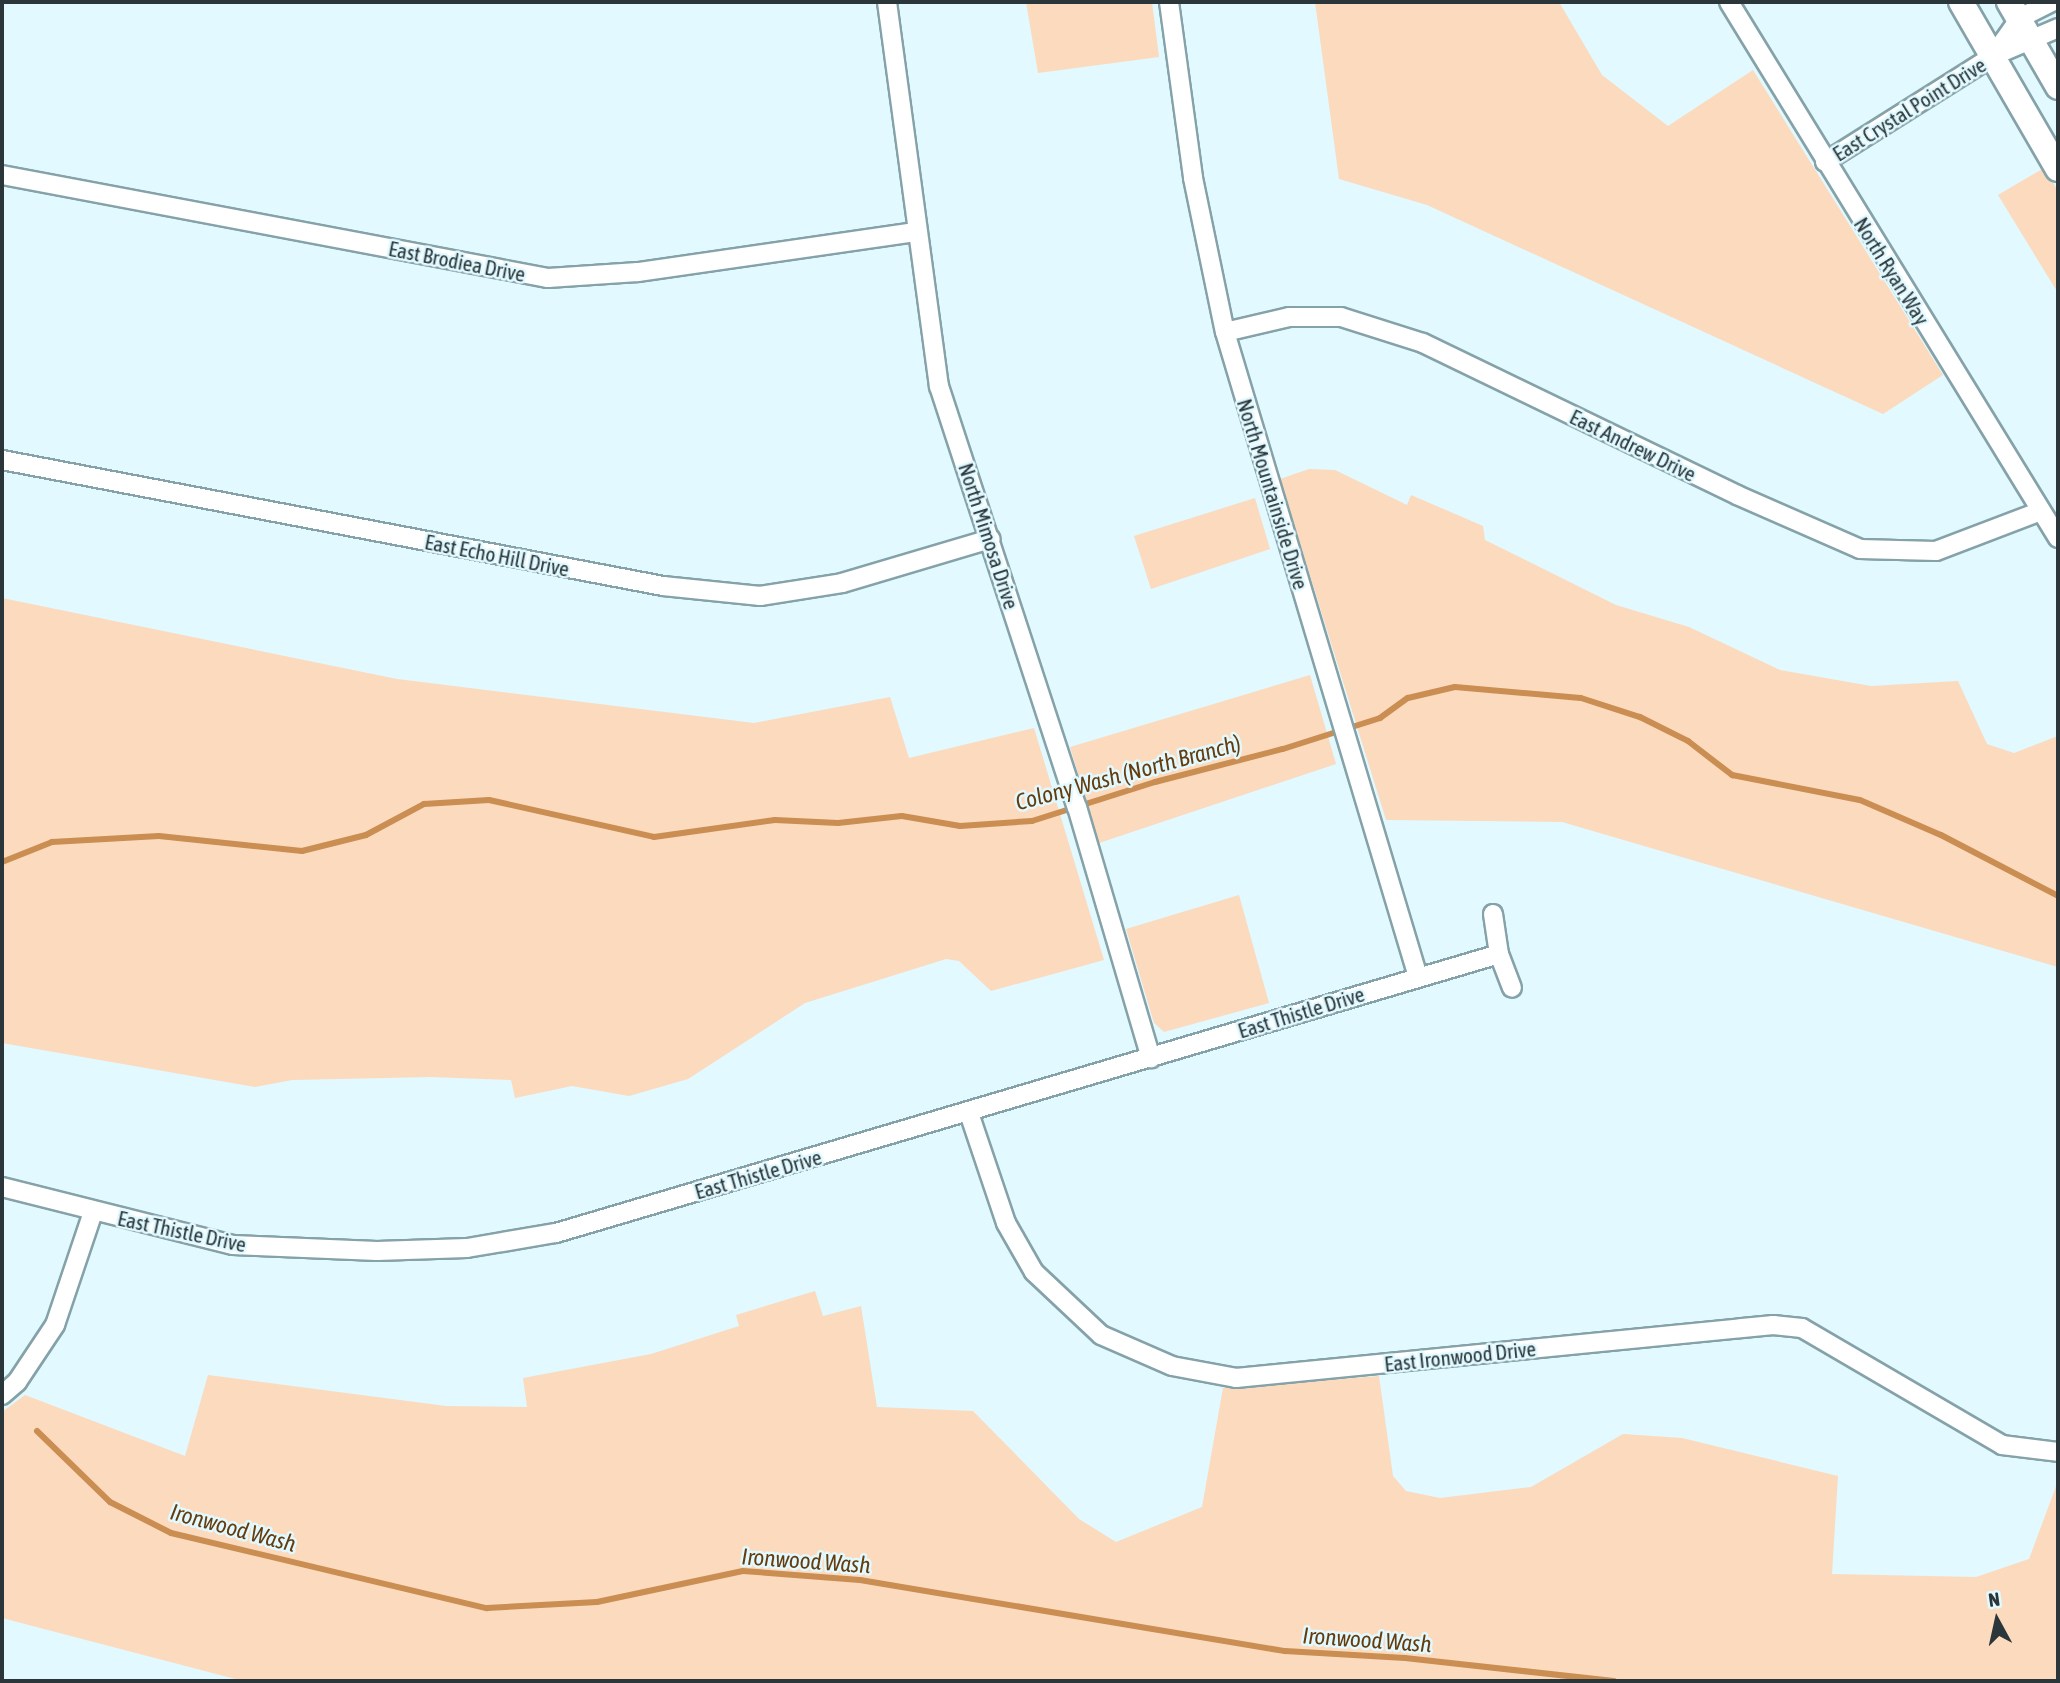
<!DOCTYPE html>
<style>
body{margin:0}
#map{position:relative;width:2060px;height:1683px;overflow:hidden;background:#e1f9ff;font-family:"Asap Condensed",sans-serif}
div>[style]{position:absolute}
.green>*{inset:0;background:#fcdabd}
.stream>*{height:6px;margin:-3px;padding:0 3px;transform-origin:3px;border-radius:3px;background:#ca8d52}
.roads{filter:drop-shadow(2px 0 #85a2a9) drop-shadow(-2px 0 #85a2a9) drop-shadow(0 2px #85a2a9) drop-shadow(0 -2px #85a2a9)}
.minor>*{height:18px;margin:-9px;padding:0 9px;transform-origin:9px;border-radius:9px;background:#fff}
.secondary>*{height:24px;margin:-12px;padding:0 12px;transform-origin:12px;border-radius:12px;background:#fff}
span{translate:-50% -50%;white-space:nowrap;text-align:center;line-height:1.15;-webkit-text-stroke:5px #e1f9ff;paint-order:stroke}
.street-label{font-size:21px;color:#2a3639}
.water-label{font-size:23px;color:#653c0e;font-style:italic}
.frame{position:absolute;inset:0;border:4px solid #2a3639;pointer-events:none}
.north{position:absolute;left:1962px;top:1585px;width:70px;height:70px;-webkit-text-stroke:5px #e1f9ff;paint-order:stroke;rotate:352deg;font-size:19px;font-weight:700;line-height:28px;text-align:center;color:#2a3639}
.north::after{content:'';display:block;margin:auto;width:24px;height:32px;background:#2a3639;clip-path:polygon(50% 0,100% 100%,50% 72%,0 100%)}
</style>
<div id="map">
<div class="green">
<i style="clip-path:polygon(1026px 2px,1152px 2px,1159px 57px,1038px 73px)"></i>
<i style="clip-path:polygon(1315px 2px,1559px 2px,1602px 75px,1668px 126px,1753px 70px,1943px 375px,1883px 414px,1427px 205px,1339px 179px)"></i>
<i style="clip-path:polygon(2044px 168px,2058px 191px,2058px 293px,1998px 195px)"></i>
<i style="clip-path:polygon(1309px 469px,1335px 470px,1407px 505px,1411px 495px,1483px 526px,1485px 540px,1616px 605px,1689px 627px,1780px 670px,1871px 686px,1958px 681px,1987px 744px,2014px 753px,2058px 736px,2058px 967px,1562px 822px,1386px 820px,1280px 479px)"></i>
<i style="clip-path:polygon(1255px 498px,1270px 549px,1151px 589px,1134px 536px)"></i>
<i style="clip-path:polygon(2px 598px,397px 679px,754px 723px,890px 697px,909px 758px,1034px 728px,1104px 960px,991px 991px,959px 961px,946px 959px,805px 1003px,688px 1079px,629px 1096px,572px 1086px,515px 1098px,511px 1080px,431px 1077px,292px 1080px,255px 1087px,2px 1043px)"></i>
<i style="clip-path:polygon(1310px 675px,1336px 764px,1099px 843px,1070px 747px)"></i>
<i style="clip-path:polygon(1239px 895px,1269px 1003px,1164px 1032px,1154px 1023px,1126px 929px)"></i>
<i style="clip-path:polygon(815px 1291px,823px 1316px,861px 1306px,877px 1407px,973px 1411px,1079px 1519px,1116px 1542px,1202px 1507px,1223px 1388px,1379px 1376px,1393px 1476px,1406px 1491px,1440px 1498px,1531px 1487px,1623px 1434px,1682px 1438px,1838px 1476px,1832px 1574px,1976px 1577px,2029px 1559px,2058px 1481px,2058px 1681px,243px 1681px,2px 1618px,2px 1412px,25px 1395px,185px 1456px,208px 1375px,446px 1406px,527px 1407px,523px 1378px,651px 1354px,739px 1326px,736px 1315px)"></i>
</div>
<div class="stream">
<i style="left:2px;top:862px;width:54px;rotate:-21.8deg"></i>
<i style="left:52px;top:842px;width:107px;rotate:-3.2deg"></i>
<i style="left:159px;top:836px;width:144px;rotate:6deg"></i>
<i style="left:302px;top:851px;width:66px;rotate:-14deg"></i>
<i style="left:366px;top:835px;width:66px;rotate:-28.1deg"></i>
<i style="left:424px;top:804px;width:65px;rotate:-3.5deg"></i>
<i style="left:489px;top:800px;width:169px;rotate:12.6deg"></i>
<i style="left:654px;top:837px;width:122px;rotate:-8deg"></i>
<i style="left:775px;top:820px;width:63px;rotate:2.7deg"></i>
<i style="left:838px;top:823px;width:64px;rotate:-6.2deg"></i>
<i style="left:902px;top:816px;width:59px;rotate:9.8deg"></i>
<i style="left:960px;top:826px;width:72px;rotate:-4deg"></i>
<i style="left:1032px;top:821px;width:129px;rotate:-17.6deg"></i>
<i style="left:1155px;top:782px;width:132px;rotate:-14.5deg"></i>
<i style="left:1283px;top:749px;width:102px;rotate:-17.7deg"></i>
<i style="left:1380px;top:718px;width:34px;rotate:-36deg"></i>
<i style="left:1408px;top:698px;width:48px;rotate:-13.2deg"></i>
<i style="left:1455px;top:687px;width:126px;rotate:5deg"></i>
<i style="left:1581px;top:698px;width:62px;rotate:17.9deg"></i>
<i style="left:1640px;top:717px;width:54px;rotate:26.6deg"></i>
<i style="left:1688px;top:741px;width:56px;rotate:37.7deg"></i>
<i style="left:1732px;top:775px;width:130px;rotate:11.1deg"></i>
<i style="left:1860px;top:800px;width:88px;rotate:23.4deg"></i>
<i style="left:1941px;top:835px;width:132px;rotate:27.5deg"></i>
<i style="left:37px;top:1431px;width:102px;rotate:44.2deg"></i>
<i style="left:110px;top:1502px;width:68px;rotate:26.9deg"></i>
<i style="left:171px;top:1533px;width:325px;rotate:13.4deg"></i>
<i style="left:487px;top:1608px;width:110px;rotate:-3.1deg"></i>
<i style="left:597px;top:1602px;width:149px;rotate:-12deg"></i>
<i style="left:743px;top:1571px;width:117px;rotate:4.4deg"></i>
<i style="left:860px;top:1580px;width:431px;rotate:9.5deg"></i>
<i style="left:1285px;top:1651px;width:120px;rotate:3.3deg"></i>
<i style="left:1405px;top:1658px;width:210px;rotate:6.3deg"></i>
</div>
<div class="roads">
<div class="minor">
<i style="left:887px;top:2px;width:388px;rotate:82.3deg"></i>
<i style="left:939px;top:386px;width:443px;rotate:71.9deg"></i>
<i style="left:1077px;top:807px;width:262px;rotate:73.6deg"></i>
<i style="left:1169px;top:2px;width:178px;rotate:82.2deg"></i>
<i style="left:1193px;top:178px;width:157px;rotate:78.3deg"></i>
<i style="left:1225px;top:332px;width:673px;rotate:73.34deg"></i>
<i style="left:1729px;top:2px;width:629px;rotate:58.46deg"></i>
<i style="left:1993px;top:56px;width:47px;rotate:-54.6deg"></i>
<i style="left:2020px;top:18px;width:35px;rotate:-27deg"></i>
<i style="left:1825px;top:162px;width:199px;rotate:-32.2deg"></i>
<i style="left:1993px;top:56px;width:71px;rotate:-23.3deg"></i>
<i style="left:2px;top:175px;width:556px;rotate:10.68deg"></i>
<i style="left:548px;top:278px;width:90px;rotate:-3.8deg"></i>
<i style="left:638px;top:272px;width:280px;rotate:-8.2deg"></i>
<i style="left:1225px;top:332px;width:66px;rotate:-13.2deg"></i>
<i style="left:1289px;top:317px;width:52px"></i>
<i style="left:1341px;top:317px;width:86px;rotate:17.6deg"></i>
<i style="left:1423px;top:343px;width:349px;rotate:25.8deg"></i>
<i style="left:1737px;top:495px;width:134px;rotate:23.7deg"></i>
<i style="left:1860px;top:549px;width:76px;rotate:1.5deg"></i>
<i style="left:1936px;top:551px;width:112px;rotate:-20.9deg"></i>
<i style="left:2px;top:460px;width:673px;rotate:10.79deg"></i>
<i style="left:663px;top:586px;width:98px;rotate:5.9deg"></i>
<i style="left:760px;top:596px;width:83px;rotate:-9deg"></i>
<i style="left:842px;top:583px;width:155px;rotate:-16.5deg"></i>
<i style="left:1493px;top:914px;width:40px;rotate:81.5deg"></i>
<i style="left:1499px;top:954px;width:36px;rotate:69deg"></i>
<i style="left:969px;top:1113px;width:116px;rotate:71.4deg"></i>
<i style="left:1006px;top:1223px;width:56px;rotate:60.3deg"></i>
<i style="left:1034px;top:1272px;width:92px;rotate:43.2deg"></i>
<i style="left:1101px;top:1335px;width:77px;rotate:23.6deg"></i>
<i style="left:1172px;top:1366px;width:65px;rotate:10.6deg"></i>
<i style="left:1236px;top:1378px;width:540px;rotate:-5.64deg"></i>
<i style="left:1773px;top:1325px;width:29px;rotate:6deg"></i>
<i style="left:1802px;top:1328px;width:232px;rotate:30.3deg"></i>
<i style="left:2002px;top:1445px;width:56px;rotate:7.1deg"></i>
<i style="left:2px;top:1187px;width:238px;rotate:14.1deg"></i>
<i style="left:233px;top:1245px;width:144px;rotate:2.4deg"></i>
<i style="left:377px;top:1251px;width:90px;rotate:-1.9deg"></i>
<i style="left:467px;top:1248px;width:90px;rotate:-9.6deg"></i>
<i style="left:556px;top:1233px;width:983px;rotate:-16.48deg"></i>
<i style="left:2px;top:1395px;width:20px;rotate:-41deg"></i>
<i style="left:17px;top:1382px;width:69px;rotate:-56.3deg"></i>
<i style="left:55px;top:1325px;width:119px;rotate:-71.4deg"></i>
</div>
<div class="secondary">
<i style="left:1961px;top:2px;width:193px;rotate:59.9deg"></i>
<i style="left:2009px;top:2px;width:98px;rotate:60deg"></i>
</div>
</div>
<div class="street-label">
<span style="left:1909px;top:109px;rotate:-32deg">East Crystal Point Drive</span>
<span style="left:457px;top:261px;rotate:11deg">East Brodiea Drive</span>
<span style="left:1892px;top:271px;rotate:58deg">North Ryan Way</span>
<span style="left:1633px;top:445px;rotate:26deg">East Andrew Drive</span>
<span style="left:1273px;top:494px;rotate:73deg">North Mountainside Drive</span>
<span style="left:989px;top:536px;rotate:72deg">North Mimosa Drive</span>
<span style="left:497px;top:555px;rotate:11deg">East Echo Hill Drive</span>
<span style="left:1301px;top:1012px;rotate:-17deg">East Thistle Drive</span>
<span style="left:758px;top:1174px;rotate:-16deg">East Thistle Drive</span>
<span style="left:182px;top:1231px;rotate:12deg">East Thistle Drive</span>
<span style="left:1460px;top:1356px;rotate:-6deg">East Ironwood Drive</span>
</div>
<div class="water-label">
<span style="left:1128px;top:773px;rotate:-15deg">Colony Wash (North Branch)</span>
<span style="left:233px;top:1528px;rotate:15deg">Ironwood Wash</span>
<span style="left:806px;top:1561px;rotate:4deg">Ironwood Wash</span>
<span style="left:1367px;top:1640px;rotate:4deg">Ironwood Wash</span>
</div>
<div class="frame"></div>
<div class="north">N</div>
</div>
